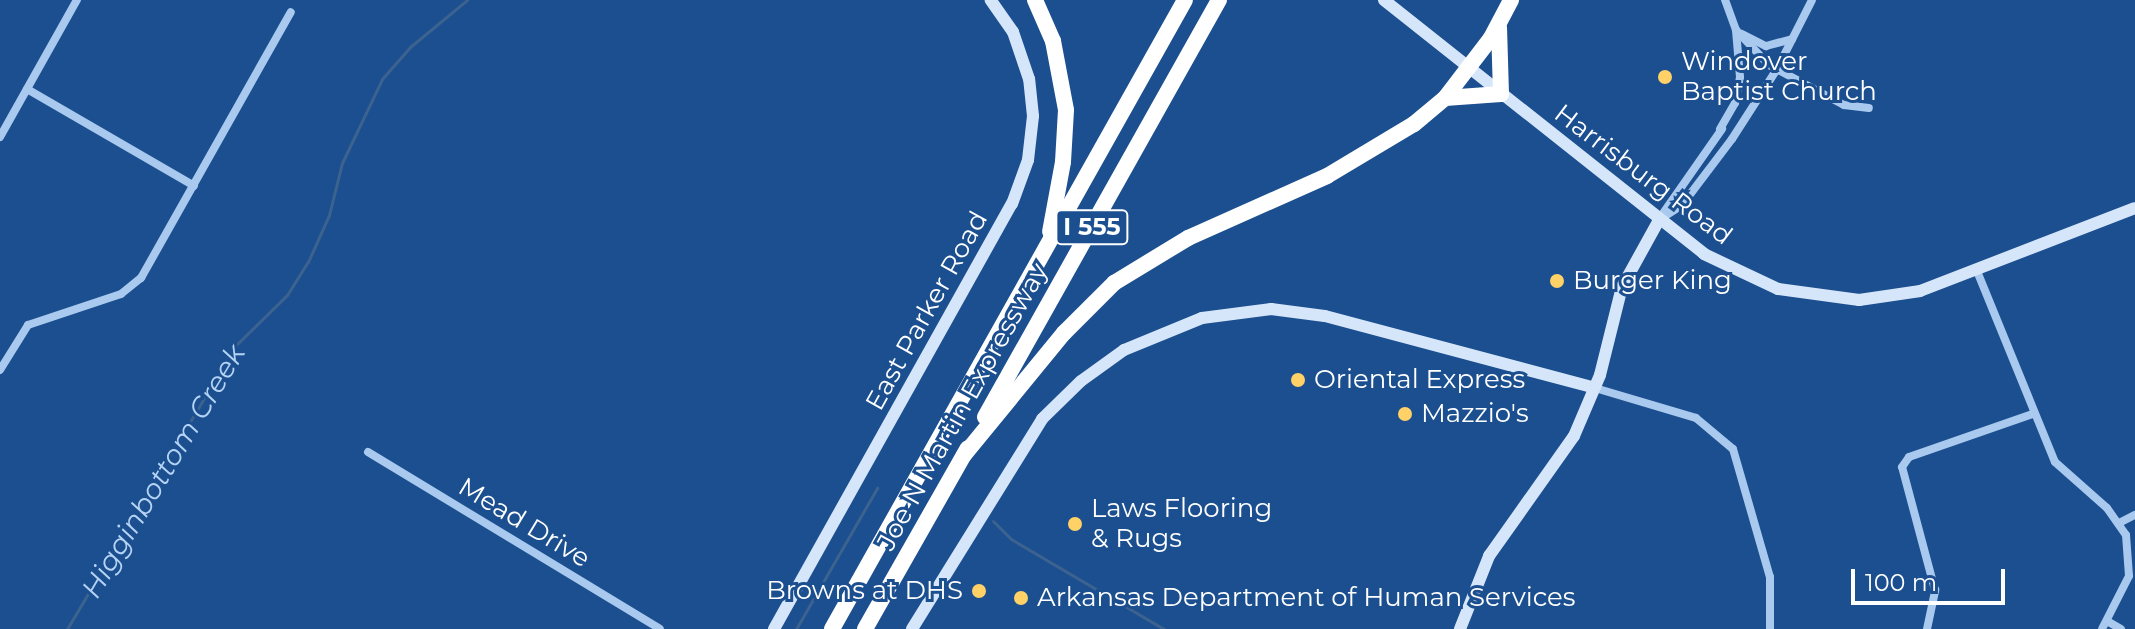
<!DOCTYPE html>
<style>
body{margin:0}
#map{position:relative;width:2135px;height:629px;overflow:hidden;background:#1b4f8f;font-family:Montserrat,sans-serif}
div>[style]{position:absolute}
.stream>*{height:3px;margin:-1.5px;padding:0 1.5px;transform-origin:1.5px;border-radius:1.5px;background:#3c6290}
.street>*{height:8px;margin:-4px;padding:0 4px;transform-origin:4px;border-radius:4px;background:#a9c9ee}
.secondary>*{height:12px;margin:-6px;padding:0 6px;transform-origin:6px;border-radius:6px;background:#d6e6fa}
.highway>*{height:16px;margin:-8px;padding:0 8px;transform-origin:8px;border-radius:8px;background:#fff}
.dots>*{width:22px;height:22px;translate:-50% -50%;box-sizing:border-box;border:4px solid #1b4f8f;border-radius:50%}
span{translate:-50% -50%;white-space:nowrap;text-align:center;line-height:1.15;-webkit-text-stroke:6px #1b4f8f;paint-order:stroke}
.shield-label span{padding:2px 6px;background:#1b4f8f;border:2px solid;border-radius:6px;-webkit-text-stroke-width:0}
.shield-label{font-size:24px;color:#fff;font-weight:700}
.poi-label{font-size:26px;color:#fff}
.left{translate:0 -50%;text-align:left}
.right{translate:-100% -50%;text-align:right}
.street-label{font-size:26px;color:#fff}
.water-label{font-size:28px;color:#b5d3f5;font-style:italic}
.scale{position:absolute;left:1851px;top:569px;width:154px;height:36px;box-sizing:border-box;border:4px solid #fff;border-top:0;padding-left:10px;font-size:24px;line-height:28px;white-space:nowrap;color:#fff;-webkit-text-stroke:6px #1b4f8f;paint-order:stroke}
</style>
<div id="map">
<div class="stream">
<i style="left:993px;top:521px;width:25px;rotate:45deg"></i>
<i style="left:1011px;top:539px;width:178px;rotate:30.5deg"></i>
<i style="left:67px;top:629px;width:329px;rotate:-59.3deg"></i>
<i style="left:235px;top:346px;width:73px;rotate:-44.4deg"></i>
<i style="left:287px;top:295px;width:39px;rotate:-58deg"></i>
<i style="left:308px;top:262px;width:51px;rotate:-65.9deg"></i>
<i style="left:329px;top:215px;width:54px;rotate:-76deg"></i>
<i style="left:342px;top:163px;width:93px;rotate:-64.5deg"></i>
<i style="left:382px;top:79px;width:43px;rotate:-48.8deg"></i>
<i style="left:410px;top:47px;width:74px;rotate:-39.5deg"></i>
<i style="left:796px;top:629px;width:163px;rotate:-60.1deg"></i>
</div>
<div class="street">
<i style="left:1736px;top:30px;width:48px;rotate:46.7deg"></i>
<i style="left:1769px;top:65px;width:85px;rotate:28.1deg"></i>
<i style="left:1844px;top:105px;width:25px;rotate:7deg"></i>
<i style="left:1742px;top:34px;width:27px;rotate:27deg"></i>
<i style="left:1766px;top:46px;width:27px;rotate:-15deg"></i>
<i style="left:27px;top:89px;width:193px;rotate:30.1deg"></i>
<i style="left:1720px;top:129px;width:30px;rotate:-60deg"></i>
<i style="left:1735px;top:103px;width:26px;rotate:-79deg"></i>
<i style="left:1740px;top:77px;width:47px;rotate:-94.9deg"></i>
<i style="left:1736px;top:30px;width:32px;rotate:-110deg"></i>
<i style="left:0;top:137px;width:157px;rotate:-60.7deg"></i>
<i style="left:1659px;top:219px;width:110px;rotate:-55deg"></i>
<i style="left:1659px;top:220px;width:27px;rotate:-33deg"></i>
<i style="left:1682px;top:205px;width:83px;rotate:-52.9deg"></i>
<i style="left:1732px;top:139px;width:83px;rotate:-57.3deg"></i>
<i style="left:1777px;top:69px;width:77px;rotate:-63.1deg"></i>
<i style="left:1977px;top:271px;width:206px;rotate:67.8deg"></i>
<i style="left:2055px;top:462px;width:69px;rotate:41.5deg"></i>
<i style="left:2107px;top:508px;width:33px;rotate:55deg"></i>
<i style="left:2126px;top:535px;width:41px;rotate:85.8deg"></i>
<i style="left:2129px;top:576px;width:59px;rotate:117deg"></i>
<i style="left:0;top:370px;width:53px;rotate:-58.1deg"></i>
<i style="left:28px;top:325px;width:98px;rotate:-18.4deg"></i>
<i style="left:121px;top:294px;width:26px;rotate:-39deg"></i>
<i style="left:141px;top:278px;width:305px;rotate:-60.6deg"></i>
<i style="left:1595px;top:388px;width:105px;rotate:16.5deg"></i>
<i style="left:1696px;top:418px;width:48px;rotate:40deg"></i>
<i style="left:1733px;top:449px;width:133px;rotate:73.9deg"></i>
<i style="left:1770px;top:577px;width:52px;rotate:90deg"></i>
<i style="left:368px;top:452px;width:341px;rotate:31.2deg"></i>
<i style="left:2119px;top:523px;width:18px;rotate:-27deg"></i>
<i style="left:2107px;top:621px;width:16px;rotate:30deg"></i>
<i style="left:1927px;top:629px;width:40px;rotate:-78deg"></i>
<i style="left:1935px;top:590px;width:127px;rotate:-105deg"></i>
<i style="left:1902px;top:467px;width:12px;rotate:-55deg"></i>
<i style="left:1909px;top:457px;width:133px;rotate:-19.2deg"></i>
</div>
<div class="secondary">
<i style="left:1384px;top:0;width:409px;rotate:38.4deg"></i>
<i style="left:1704px;top:254px;width:82px;rotate:25.3deg"></i>
<i style="left:1778px;top:289px;width:82px;rotate:7.7deg"></i>
<i style="left:1859px;top:300px;width:62px;rotate:-8.4deg"></i>
<i style="left:1920px;top:291px;width:230px;rotate:-21.1deg"></i>
<i style="left:774px;top:629px;width:487px;rotate:-60.8deg"></i>
<i style="left:1012px;top:204px;width:47px;rotate:-70deg"></i>
<i style="left:1028px;top:160px;width:44px;rotate:-83.5deg"></i>
<i style="left:1033px;top:116px;width:37px;rotate:-96deg"></i>
<i style="left:1029px;top:79px;width:50px;rotate:-108.8deg"></i>
<i style="left:1013px;top:32px;width:39px;rotate:-125deg"></i>
<i style="left:912px;top:629px;width:247px;rotate:-58.2deg"></i>
<i style="left:1042px;top:419px;width:54px;rotate:-44.3deg"></i>
<i style="left:1081px;top:381px;width:53px;rotate:-35.8deg"></i>
<i style="left:1124px;top:350px;width:84px;rotate:-22.3deg"></i>
<i style="left:1202px;top:318px;width:70px;rotate:-7.4deg"></i>
<i style="left:1271px;top:309px;width:54px;rotate:7.4deg"></i>
<i style="left:1325px;top:316px;width:279px;rotate:14.9deg"></i>
<i style="left:1460px;top:629px;width:79px;rotate:-68.3deg"></i>
<i style="left:1489px;top:556px;width:147px;rotate:-54.7deg"></i>
<i style="left:1574px;top:436px;width:66px;rotate:-66.9deg"></i>
<i style="left:1600px;top:375px;width:91px;rotate:-76deg"></i>
<i style="left:1622px;top:287px;width:77px;rotate:-61.1deg"></i>
</div>
<div class="highway">
<i style="left:1035px;top:0;width:45px;rotate:66.3deg"></i>
<i style="left:1053px;top:41px;width:70px;rotate:79.3deg"></i>
<i style="left:1066px;top:110px;width:52px;rotate:93.3deg"></i>
<i style="left:1063px;top:162px;width:71px;rotate:100.5deg"></i>
<i style="left:1445px;top:98px;width:56px;rotate:-4.1deg"></i>
<i style="left:1501px;top:94px;width:66px;rotate:-91.7deg"></i>
<i style="left:985px;top:417px;width:478px;rotate:-60.7deg"></i>
<i style="left:964px;top:455px;width:158px;rotate:-50.7deg"></i>
<i style="left:1064px;top:333px;width:71px;rotate:-45deg"></i>
<i style="left:1114px;top:283px;width:87px;rotate:-31.3deg"></i>
<i style="left:1188px;top:238px;width:152px;rotate:-24deg"></i>
<i style="left:1327px;top:176px;width:101px;rotate:-30.9deg"></i>
<i style="left:1414px;top:124px;width:40px;rotate:-40deg"></i>
<i style="left:1445px;top:98px;width:76px;rotate:-52.5deg"></i>
<i style="left:1491px;top:38px;width:43px;rotate:-62.2deg"></i>
<i style="left:832px;top:629px;width:721px;rotate:-60.7deg"></i>
<i style="left:865px;top:629px;width:208px;rotate:-60.4deg"></i>
</div>
<div class="dots">
<i style="left:1665px;top:77px;background:#ffd166"></i>
<i style="left:1557px;top:281px;background:#ffd166"></i>
<i style="left:1298px;top:380px;background:#ffd166"></i>
<i style="left:1405px;top:414px;background:#ffd166"></i>
<i style="left:1075px;top:524px;background:#ffd166"></i>
<i style="left:979px;top:591px;background:#ffd166"></i>
<i style="left:1021px;top:598px;background:#ffd166"></i>
</div>
<div class="shield-label">
<span style="left:1092px;top:227px">I 555</span>
</div>
<div class="poi-label">
<span class="left" style="left:1681px;top:77px">Windover<br>Baptist Church</span>
<span class="left" style="left:1573px;top:281px">Burger King</span>
<span class="left" style="left:1314px;top:380px">Oriental Express</span>
<span class="left" style="left:1421px;top:414px">Mazzio's</span>
<span class="left" style="left:1091px;top:524px">Laws Flooring<br>&amp; Rugs</span>
<span class="right" style="left:963px;top:591px">Browns at DHS</span>
<span class="left" style="left:1037px;top:598px">Arkansas Department of Human Services</span>
</div>
<div class="street-label">
<span style="left:1643px;top:175px;rotate:37deg">Harrisburg Road</span>
<span style="left:927px;top:311px;rotate:-61deg">East Parker Road</span>
<span style="left:963px;top:407px;rotate:-61deg">Joe N Martin Expressway</span>
<span style="left:524px;top:523px;rotate:31deg">Mead Drive</span>
</div>
<div class="water-label">
<span style="left:163px;top:471px;rotate:-59deg">Higginbottom Creek</span>
</div>
<div class="scale">100 m</div>
</div>
